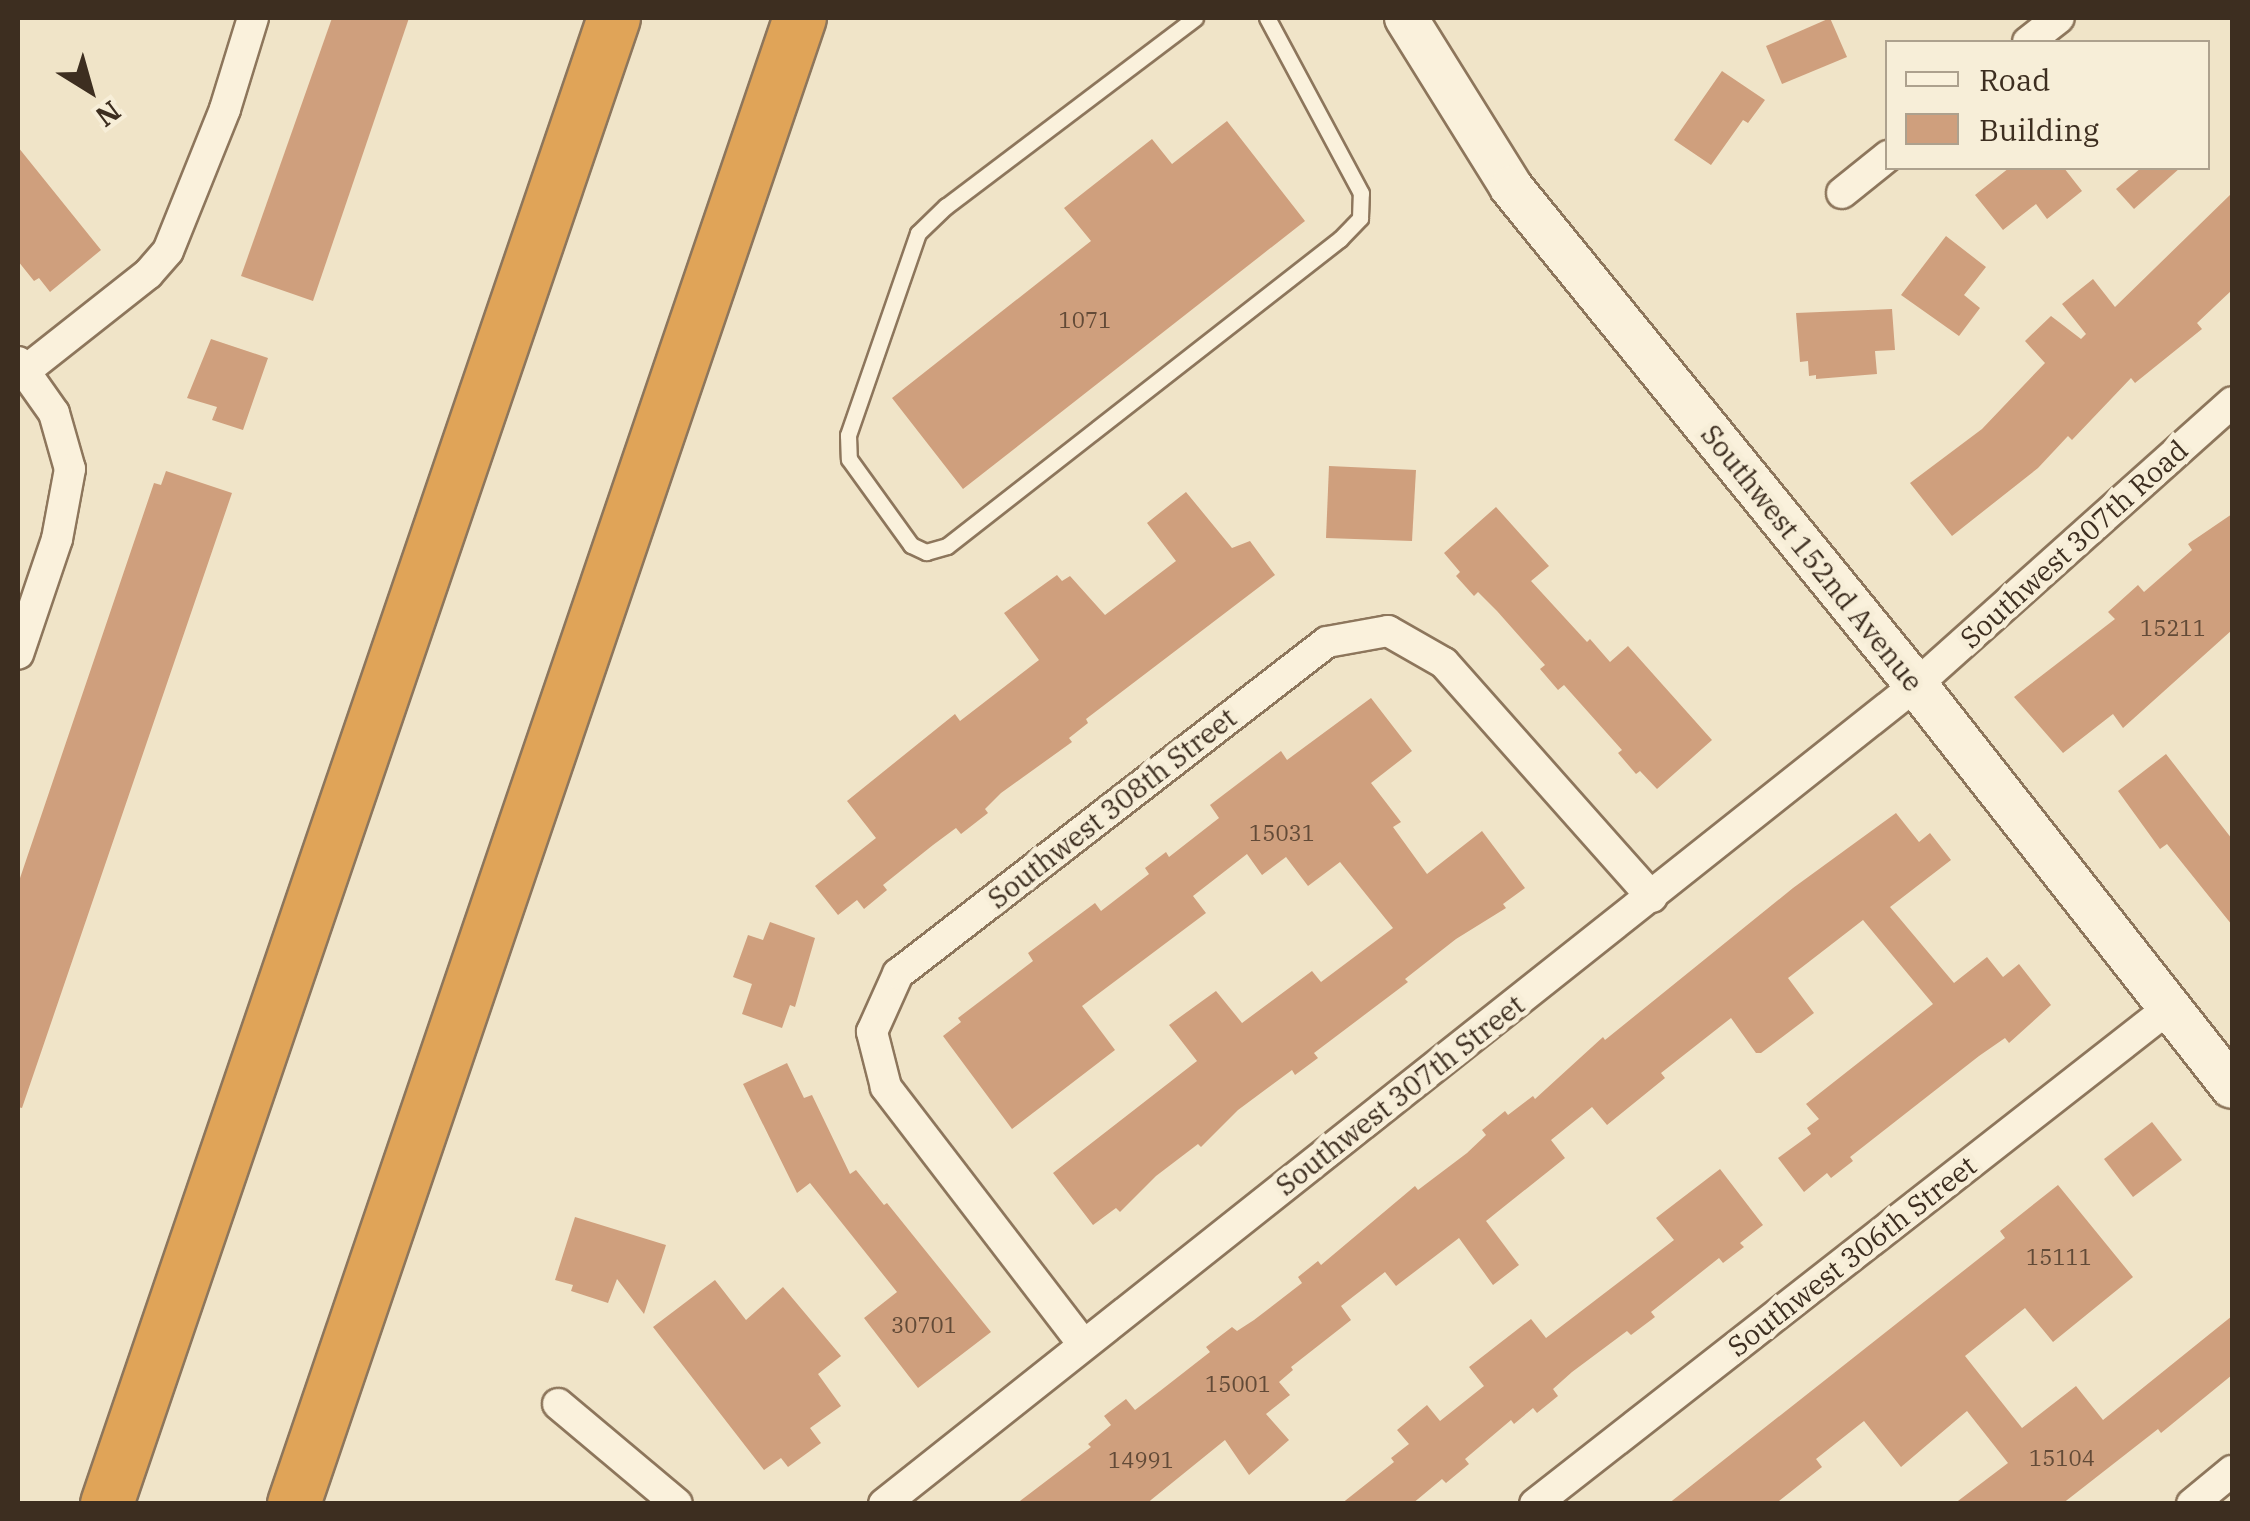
<!DOCTYPE html>
<style>
body{margin:0}
#map{position:relative;width:2250px;height:1521px;overflow:hidden;background:#f0e4c8;font-family:"IBM Plex Serif",serif}
div>[style]{position:absolute}
.building>*{inset:0;background:#cf9f7d}
.roads{filter:drop-shadow(2px 0 #8d765c) drop-shadow(-2px 0 #8d765c) drop-shadow(0 2px #8d765c) drop-shadow(0 -2px #8d765c)}
.lane>*{height:15px;margin:-7.5px;padding:0 7.5px;transform-origin:7.5px;border-radius:7.5px;background:#faf1dc}
.street>*{height:30px;margin:-15px;padding:0 15px;transform-origin:15px;border-radius:15px;background:#faf1dc}
.secondary>*{height:42px;margin:-21px;padding:0 21px;transform-origin:21px;border-radius:21px;background:#faf1dc}
.highway>*{height:52px;margin:-26px;padding:0 26px;transform-origin:26px;border-radius:26px;background:#e0a458}
span{translate:-50% -50%;white-space:nowrap;text-align:center;line-height:1.15;-webkit-text-stroke:10px #f7eed8;paint-order:stroke}
.number-label{font-size:22px;color:#624a37}
.number-label span{-webkit-text-stroke-width:0}
.street-label{font-size:28px;color:#3d2e20}
.frame{position:absolute;inset:0;border:20px solid #3d2e20;pointer-events:none}
.legend{position:absolute;left:1885px;top:40px;width:325px;height:130px;box-sizing:border-box;background:#f7eed8;border:2px solid #ada18e;margin:0;padding:12px 18px;list-style:none;font-size:30px;color:#3d2e20}
.legend li{display:flex;align-items:center;gap:20px;height:50px}
.legend b{width:50px;border:2px solid #ada18e}
.north{position:absolute;left:40px;top:40px;width:100px;height:100px;-webkit-text-stroke:8px #f7eed8;paint-order:stroke;rotate:143deg;font-size:28px;font-weight:700;line-height:40px;text-align:center;color:#3d2e20}
.north::after{content:'';display:block;margin:auto;width:35px;height:45px;background:#3d2e20;clip-path:polygon(50% 0,100% 100%,50% 72%,0 100%)}
</style>
<div id="map">
<div class="building">
<i style="clip-path:polygon(332px 18px,409px 18px,313px 301px,241px 276px)"></i>
<i style="clip-path:polygon(1830px 18px,1847px 57px,1782px 84px,1766px 46px)"></i>
<i style="clip-path:polygon(1722px 71px,1765px 100px,1748px 123px,1743px 120px,1711px 165px,1674px 140px)"></i>
<i style="clip-path:polygon(1227px 121px,1305px 221px,963px 489px,892px 398px,1091px 241px,1064px 208px,1152px 139px,1172px 164px)"></i>
<i style="clip-path:polygon(18px 147px,101px 250px,50px 292px,39px 278px,34px 281px,18px 261px)"></i>
<i style="clip-path:polygon(2009px 168px,2064px 168px,2082px 191px,2047px 219px,2036px 204px,2003px 230px,1975px 195px)"></i>
<i style="clip-path:polygon(2141px 168px,2180px 168px,2134px 209px,2116px 189px)"></i>
<i style="clip-path:polygon(2232px 193px,2232px 290px,2197px 323px,2202px 329px,2135px 383px,2131px 378px,2072px 440px,2068px 436px,2038px 468px,1952px 536px,1910px 483px,1982px 429px,2045px 363px,2025px 341px,2051px 316px,2081px 339px,2086px 334px,2062px 304px,2093px 279px,2115px 307px)"></i>
<i style="clip-path:polygon(1946px 236px,1986px 267px,1964px 295px,1980px 308px,1959px 336px,1901px 295px)"></i>
<i style="clip-path:polygon(1892px 309px,1895px 350px,1875px 351px,1877px 374px,1816px 379px,1816px 375px,1809px 376px,1808px 361px,1800px 362px,1796px 313px)"></i>
<i style="clip-path:polygon(211px 339px,268px 358px,243px 430px,212px 420px,217px 407px,187px 398px)"></i>
<i style="clip-path:polygon(1329px 466px,1416px 470px,1412px 541px,1326px 538px)"></i>
<i style="clip-path:polygon(166px 471px,232px 493px,22px 1108px,18px 1107px,18px 884px,154px 483px,161px 485px)"></i>
<i style="clip-path:polygon(1186px 492px,1232px 548px,1250px 541px,1275px 575px,1086px 719px,1088px 723px,1069px 738px,1072px 742px,1001px 793px,985px 809px,988px 813px,961px 834px,956px 828px,933px 845px,883px 885px,887px 890px,864px 909px,857px 900px,838px 915px,815px 886px,876px 838px,847px 801px,955px 714px,960px 721px,1039px 660px,1004px 613px,1057px 575px,1062px 581px,1070px 576px,1105px 615px,1176px 561px,1147px 523px)"></i>
<i style="clip-path:polygon(1496px 507px,1549px 566px,1531px 581px,1587px 642px,1590px 639px,1610px 662px,1628px 646px,1712px 740px,1657px 789px,1640px 771px,1636px 774px,1618px 753px,1622px 750px,1564px 685px,1558px 690px,1540px 669px,1545px 665px,1497px 611px,1478px 592px,1474px 596px,1456px 576px,1460px 572px,1444px 553px)"></i>
<i style="clip-path:polygon(2232px 514px,2232px 630px,2123px 728px,2113px 714px,2063px 753px,2014px 697px,2115px 619px,2108px 612px,2138px 585px,2144px 592px,2192px 550px,2188px 544px)"></i>
<i style="clip-path:polygon(1371px 698px,1412px 751px,1371px 783px,1401px 822px,1393px 827px,1427px 874px,1482px 831px,1525px 888px,1503px 904px,1506px 908px,1456px 939px,1405px 979px,1408px 982px,1314px 1053px,1318px 1058px,1295px 1075px,1292px 1070px,1238px 1110px,1201px 1147px,1198px 1144px,1156px 1176px,1120px 1212px,1116px 1208px,1093px 1225px,1053px 1173px,1197px 1061px,1169px 1025px,1216px 991px,1242px 1023px,1312px 971px,1321px 982px,1393px 928px,1340px 862px,1308px 886px,1286px 857px,1262px 875px,1247px 854px,1193px 896px,1206px 913px,1082px 1006px,1115px 1050px,1012px 1129px,943px 1036px,961px 1022px,958px 1018px,1033px 961px,1028px 953px,1095px 903px,1101px 911px,1149px 874px,1145px 868px,1166px 852px,1169px 857px,1219px 818px,1210px 805px,1281px 751px,1287px 760px)"></i>
<i style="clip-path:polygon(2166px 754px,2232px 839px,2232px 925px,2167px 844px,2160px 849px,2118px 791px)"></i>
<i style="clip-path:polygon(1896px 813px,1919px 842px,1930px 833px,1951px 860px,1890px 907px,1954px 983px,1987px 957px,2003px 977px,2019px 964px,2051px 1005px,2009px 1043px,2005px 1038px,1979px 1056px,1850px 1157px,1853px 1161px,1831px 1178px,1827px 1173px,1804px 1192px,1778px 1158px,1811px 1134px,1807px 1128px,1819px 1119px,1806px 1104px,1933px 1004px,1863px 920px,1788px 978px,1814px 1013px,1761px 1053px,1756px 1053px,1731px 1018px,1661px 1073px,1665px 1078px,1607px 1125px,1592px 1107px,1551px 1140px,1565px 1158px,1486px 1221px,1519px 1265px,1493px 1285px,1459px 1238px,1396px 1286px,1385px 1272px,1341px 1306px,1351px 1320px,1291px 1367px,1293px 1370px,1279px 1382px,1290px 1395px,1266px 1414px,1289px 1440px,1249px 1475px,1225px 1440px,1146px 1504px,1016px 1504px,1091px 1447px,1088px 1444px,1111px 1425px,1104px 1416px,1126px 1399px,1135px 1410px,1160px 1391px,1210px 1352px,1206px 1347px,1232px 1327px,1237px 1331px,1254px 1320px,1302px 1283px,1298px 1277px,1318px 1261px,1321px 1265px,1415px 1186px,1418px 1190px,1467px 1153px,1486px 1135px,1482px 1130px,1505px 1111px,1508px 1115px,1533px 1096px,1535px 1099px,1603px 1037px,1605px 1040px,1793px 888px)"></i>
<i style="clip-path:polygon(770px 922px,815px 938px,795px 1007px,790px 1005px,782px 1028px,742px 1014px,752px 984px,733px 977px,748px 935px,763px 940px)"></i>
<i style="clip-path:polygon(787px 1063px,804px 1098px,812px 1095px,850px 1174px,856px 1170px,884px 1205px,887px 1203px,991px 1332px,918px 1388px,864px 1318px,897px 1292px,810px 1183px,797px 1193px,743px 1084px)"></i>
<i style="clip-path:polygon(2152px 1122px,2182px 1160px,2133px 1197px,2104px 1159px)"></i>
<i style="clip-path:polygon(1720px 1169px,1763px 1225px,1740px 1243px,1744px 1247px,1723px 1263px,1719px 1258px,1651px 1312px,1655px 1317px,1631px 1335px,1627px 1331px,1572px 1372px,1553px 1389px,1558px 1396px,1537px 1413px,1533px 1408px,1514px 1424px,1511px 1420px,1465px 1459px,1469px 1464px,1446px 1483px,1442px 1479px,1412px 1504px,1341px 1504px,1394px 1462px,1391px 1458px,1409px 1444px,1397px 1430px,1427px 1405px,1440px 1421px,1484px 1386px,1469px 1367px,1531px 1319px,1546px 1338px,1674px 1240px,1656px 1218px)"></i>
<i style="clip-path:polygon(2058px 1185px,2133px 1277px,2053px 1342px,2025px 1308px,1965px 1356px,2022px 1428px,2076px 1386px,2103px 1420px,2232px 1316px,2232px 1375px,2161px 1433px,2158px 1429px,2062px 1504px,1954px 1504px,2008px 1463px,1967px 1411px,1901px 1467px,1864px 1421px,1816px 1459px,1822px 1467px,1775px 1504px,1668px 1504px,2005px 1238px,2000px 1231px)"></i>
<i style="clip-path:polygon(575px 1217px,666px 1245px,644px 1314px,617px 1279px,608px 1303px,571px 1291px,573px 1285px,555px 1280px)"></i>
<i style="clip-path:polygon(715px 1280px,746px 1320px,783px 1287px,841px 1356px,818px 1374px,841px 1406px,810px 1428px,821px 1443px,788px 1467px,781px 1458px,764px 1470px,653px 1327px)"></i>
</div>
<div class="roads">
<div class="lane">
<i style="left:1195px;top:18px;width:312px;rotate:142.9deg"></i>
<i style="left:946px;top:206px;width:39px;rotate:136deg"></i>
<i style="left:918px;top:233px;width:214px;rotate:109.1deg"></i>
<i style="left:848px;top:435px;width:24px;rotate:88deg"></i>
<i style="left:849px;top:459px;width:106px;rotate:54.2deg"></i>
<i style="left:911px;top:545px;width:17px;rotate:25deg"></i>
<i style="left:926px;top:552px;width:22px;rotate:-16deg"></i>
<i style="left:947px;top:546px;width:499px;rotate:-38deg"></i>
<i style="left:1340px;top:239px;width:29px;rotate:-46deg"></i>
<i style="left:1360px;top:218px;width:25px;rotate:-88deg"></i>
<i style="left:1361px;top:193px;width:199px;rotate:-118.2deg"></i>
</div>
<div class="street">
<i style="left:2028px;top:42px;width:39px;rotate:-38deg"></i>
<i style="left:1842px;top:193px;width:59px;rotate:-38.8deg"></i>
<i style="left:18px;top:362px;width:62px;rotate:54.8deg"></i>
<i style="left:54px;top:413px;width:58px;rotate:74.1deg"></i>
<i style="left:70px;top:469px;width:71px;rotate:100.5deg"></i>
<i style="left:57px;top:539px;width:121px;rotate:108.7deg"></i>
<i style="left:25px;top:371px;width:157px;rotate:-38.3deg"></i>
<i style="left:148px;top:274px;width:30px;rotate:-49deg"></i>
<i style="left:168px;top:251px;width:153px;rotate:-68.1deg"></i>
<i style="left:225px;top:109px;width:95px;rotate:-72.9deg"></i>
<i style="left:1083px;top:1344px;width:324px;rotate:-127.5deg"></i>
<i style="left:886px;top:1087px;width:57px;rotate:-104.3deg"></i>
<i style="left:872px;top:1032px;width:64px;rotate:-65.9deg"></i>
<i style="left:898px;top:974px;width:542px;rotate:-37.74deg"></i>
<i style="left:1327px;top:642px;width:62px;rotate:-10.2deg"></i>
<i style="left:1388px;top:631px;width:64px;rotate:29.7deg"></i>
<i style="left:1444px;top:663px;width:313px;rotate:48.4deg"></i>
<i style="left:558px;top:1404px;width:155px;rotate:40deg"></i>
<i style="left:884px;top:1504px;width:1317px;rotate:-38.44deg"></i>
<i style="left:1916px;top:685px;width:424px;rotate:-41.8deg"></i>
<i style="left:1535px;top:1504px;width:805px;rotate:-38.04deg"></i>
<i style="left:2192px;top:1504px;width:52px;rotate:-39.5deg"></i>
</div>
<div class="secondary">
<i style="left:1406px;top:18px;width:199px;rotate:58.1deg"></i>
<i style="left:1511px;top:187px;width:642px;rotate:50.88deg"></i>
<i style="left:1916px;top:685px;width:511px;rotate:51.83deg"></i>
</div>
<div class="highway">
<i style="left:107px;top:1504px;width:1570px;rotate:-71.16deg"></i>
<i style="left:294px;top:1504px;width:1570px;rotate:-71.2deg"></i>
</div>
</div>
<div class="number-label">
<span style="left:1085px;top:320px">1071</span>
<span style="left:2173px;top:628px">15211</span>
<span style="left:1282px;top:833px">15031</span>
<span style="left:2059px;top:1257px">15111</span>
<span style="left:924px;top:1325px">30701</span>
<span style="left:1238px;top:1384px">15001</span>
<span style="left:2062px;top:1458px">15104</span>
<span style="left:1141px;top:1460px">14991</span>
</div>
<div class="street-label">
<span style="left:2074px;top:544px;rotate:-42deg">Southwest 307th Road</span>
<span style="left:1812px;top:558px;rotate:51deg">Southwest 152nd Avenue</span>
<span style="left:1112px;top:808px;rotate:-38deg">Southwest 308th Street</span>
<span style="left:1400px;top:1095px;rotate:-38deg">Southwest 307th Street</span>
<span style="left:1852px;top:1256px;rotate:-38deg">Southwest 306th Street</span>
</div>
<div class="frame"></div>
<ul class="legend">
<li><b style="height:12px;background:#faf1dc"></b>Road</li>
<li><b style="height:28px;background:#cf9f7d"></b>Building</li>
</ul>
<div class="north">N</div>
</div>
